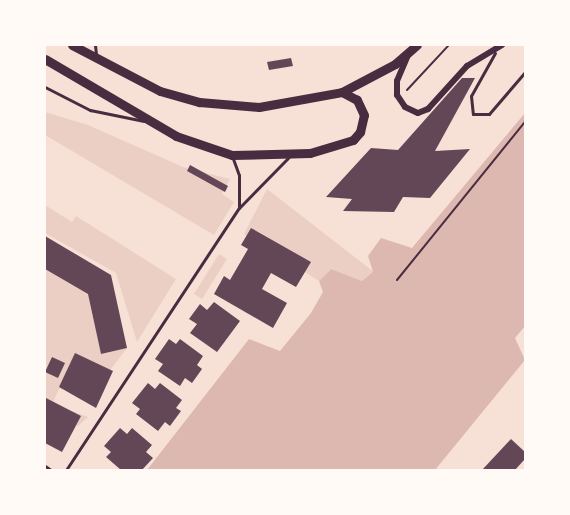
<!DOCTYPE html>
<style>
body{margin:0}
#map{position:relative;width:570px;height:515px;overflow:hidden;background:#f7e1d7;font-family:"DM Sans",sans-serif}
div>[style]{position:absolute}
.green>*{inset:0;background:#ebcfc5}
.water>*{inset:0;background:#dcb8b0}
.building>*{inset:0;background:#644757}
.path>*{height:2px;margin:-1px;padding:0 1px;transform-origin:1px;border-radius:1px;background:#4a2c40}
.service>*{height:3px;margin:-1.5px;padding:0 1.5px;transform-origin:1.5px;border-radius:1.5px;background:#4a2c40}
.minor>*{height:6px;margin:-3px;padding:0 3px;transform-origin:3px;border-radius:3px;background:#4a2c40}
.secondary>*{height:9px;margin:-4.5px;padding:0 4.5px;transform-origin:4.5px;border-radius:4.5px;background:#4a2c40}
span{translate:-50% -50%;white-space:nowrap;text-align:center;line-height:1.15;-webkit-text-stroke:4.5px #fffaf5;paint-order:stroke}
.frame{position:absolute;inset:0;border:46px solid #fffaf5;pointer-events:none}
</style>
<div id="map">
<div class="green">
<i style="clip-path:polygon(45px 112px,88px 125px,183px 167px,230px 179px,222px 194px,234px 202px,214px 235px,45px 135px)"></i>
<i style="clip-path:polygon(267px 189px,374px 272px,362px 281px,331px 269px,319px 281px,244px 234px)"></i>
<i style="clip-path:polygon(45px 205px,72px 222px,76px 216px,176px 279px,137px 342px,116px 273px,45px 233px)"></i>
<i style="clip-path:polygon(219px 254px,227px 259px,202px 299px,194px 294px)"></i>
<i style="clip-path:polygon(45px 269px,88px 294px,101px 354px,127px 348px,105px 377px,70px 366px,52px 404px,88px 417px,78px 426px,45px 409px)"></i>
</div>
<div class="water">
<i style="clip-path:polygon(525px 113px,525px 326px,515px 338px,525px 360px,435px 470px,147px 470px,249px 339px,280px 351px,311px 313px,323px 292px,319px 281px,331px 269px,362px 281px,373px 272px,368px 256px,381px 238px,412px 248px)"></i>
</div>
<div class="building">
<i style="clip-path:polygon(291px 58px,293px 66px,269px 70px,267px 62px)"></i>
<i style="clip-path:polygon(462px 78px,475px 78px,435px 151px,470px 149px,430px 198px,403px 197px,394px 212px,343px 211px,352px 199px,326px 197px,371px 148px,398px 150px)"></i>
<i style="clip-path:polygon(190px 165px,228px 186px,225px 192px,187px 171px)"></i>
<i style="clip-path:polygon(251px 228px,311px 262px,296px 287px,271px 273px,262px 289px,287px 303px,273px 328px,214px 294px,224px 276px,230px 280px,248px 249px,241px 245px)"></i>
<i style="clip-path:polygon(45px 236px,111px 275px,127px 348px,101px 354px,88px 294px,45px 269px)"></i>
<i style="clip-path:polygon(214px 302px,240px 321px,217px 352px,190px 333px,197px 324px,189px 319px,200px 304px,207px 310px)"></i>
<i style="clip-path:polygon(169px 339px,176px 344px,180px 339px,203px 356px,197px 365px,202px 369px,192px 383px,185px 378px,180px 386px,158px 371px,163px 364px,155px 359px)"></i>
<i style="clip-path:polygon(75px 353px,113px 371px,96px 408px,59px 387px)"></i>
<i style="clip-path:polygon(52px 357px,65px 363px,58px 378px,45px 372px)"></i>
<i style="clip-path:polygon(148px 383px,155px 389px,160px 383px,182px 400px,176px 408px,181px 411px,170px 426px,165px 422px,158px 431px,136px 414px,140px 409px,132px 403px)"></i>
<i style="clip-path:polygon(46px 398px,81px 416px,62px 452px,45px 443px)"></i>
<i style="clip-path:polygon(120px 428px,127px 434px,132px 428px,152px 445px,146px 452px,153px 458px,142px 470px,121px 470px,106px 457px,111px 452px,104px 446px)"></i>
<i style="clip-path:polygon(511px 439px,525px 452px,525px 459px,515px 470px,482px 470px)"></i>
</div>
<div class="path">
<i style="left:407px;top:90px;width:62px;rotate:-47deg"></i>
<i style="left:397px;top:280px;width:203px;rotate:-51deg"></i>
</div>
<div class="service">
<i style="left:95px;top:45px;width:10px;rotate:84deg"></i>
<i style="left:495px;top:53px;width:49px;rotate:119.2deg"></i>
<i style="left:471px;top:96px;width:18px;rotate:84deg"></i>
<i style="left:473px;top:114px;width:16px"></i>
<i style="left:489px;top:114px;width:55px;rotate:-49.4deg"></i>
<i style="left:45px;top:87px;width:51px;rotate:27.1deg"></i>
<i style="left:90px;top:110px;width:55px;rotate:11.5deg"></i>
<i style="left:232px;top:156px;width:20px;rotate:70deg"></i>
<i style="left:239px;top:175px;width:31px;rotate:90deg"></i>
<i style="left:45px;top:466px;width:7px;rotate:34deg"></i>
<i style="left:66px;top:470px;width:314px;rotate:-56.6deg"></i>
<i style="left:239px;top:208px;width:71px;rotate:-45.6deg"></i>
</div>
<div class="minor">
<i style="left:408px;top:55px;width:28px;rotate:113deg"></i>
<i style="left:397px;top:81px;width:14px;rotate:90deg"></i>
<i style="left:397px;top:95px;width:14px;rotate:56deg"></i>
<i style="left:405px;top:107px;width:14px;rotate:25deg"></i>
<i style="left:418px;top:113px;width:11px;rotate:-22deg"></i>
<i style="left:428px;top:109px;width:58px;rotate:-47.8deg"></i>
<i style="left:467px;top:66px;width:41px;rotate:-31deg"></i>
</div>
<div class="secondary">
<i style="left:72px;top:45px;width:99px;rotate:27.6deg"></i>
<i style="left:160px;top:91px;width:41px;rotate:15.8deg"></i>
<i style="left:199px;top:102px;width:60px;rotate:4.8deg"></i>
<i style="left:259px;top:107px;width:84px;rotate:-10.2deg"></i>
<i style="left:342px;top:92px;width:60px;rotate:-27.8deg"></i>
<i style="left:395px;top:64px;width:29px;rotate:-41deg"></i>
<i style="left:45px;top:59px;width:152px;rotate:30.4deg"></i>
<i style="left:176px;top:136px;width:59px;rotate:18.7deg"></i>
<i style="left:232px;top:155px;width:78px;rotate:-1.5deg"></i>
<i style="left:310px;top:153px;width:45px;rotate:-16.8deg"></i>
<i style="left:353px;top:140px;width:11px;rotate:-49deg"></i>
<i style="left:360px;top:132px;width:17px;rotate:-77deg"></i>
<i style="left:364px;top:115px;width:17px;rotate:-115deg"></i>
<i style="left:357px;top:100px;width:17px;rotate:-152deg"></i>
</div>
<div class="frame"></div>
</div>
